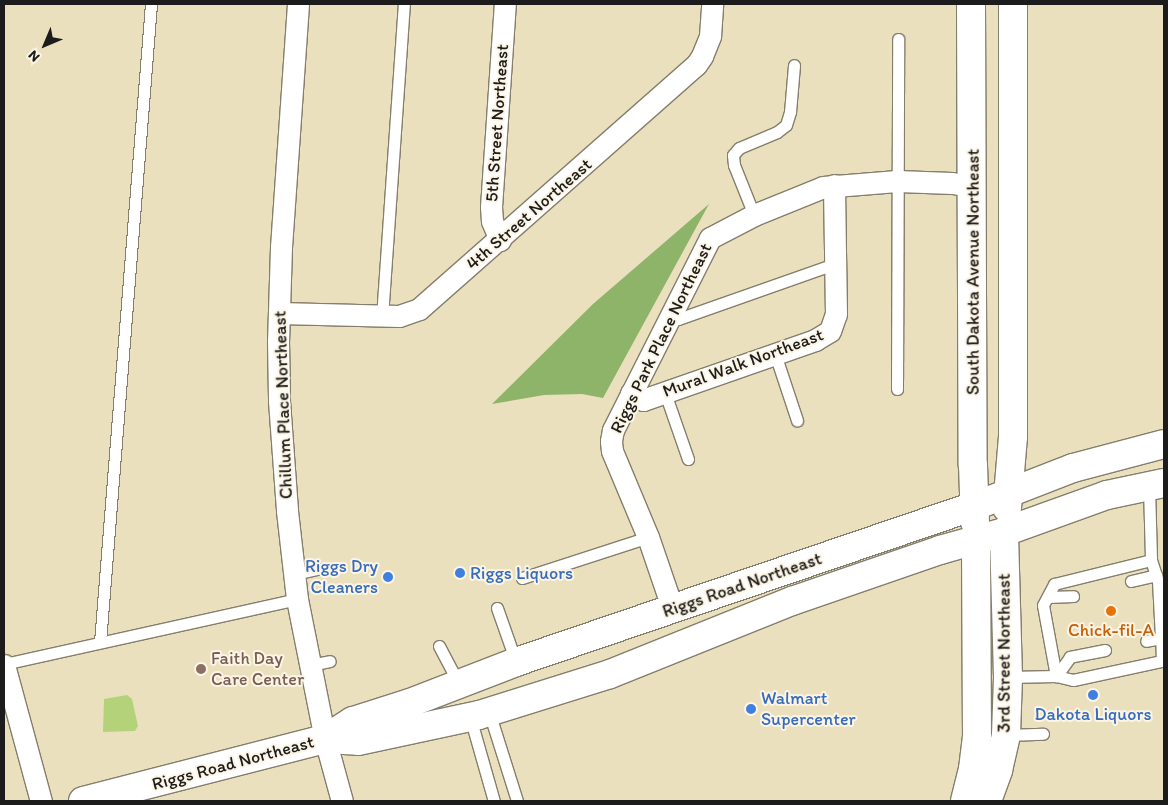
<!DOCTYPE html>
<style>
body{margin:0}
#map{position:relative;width:1168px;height:805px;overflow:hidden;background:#ebe0bd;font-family:Itim,sans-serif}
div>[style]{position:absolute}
.green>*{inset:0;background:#b3d279}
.forest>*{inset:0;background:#8eb469}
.roads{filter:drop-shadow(1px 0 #847e6c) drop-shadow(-1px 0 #847e6c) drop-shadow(0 1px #847e6c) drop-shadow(0 -1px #847e6c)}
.service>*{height:11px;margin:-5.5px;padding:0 5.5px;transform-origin:5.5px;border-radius:5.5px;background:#fff}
.minor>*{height:21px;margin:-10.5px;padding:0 10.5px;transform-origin:10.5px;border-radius:10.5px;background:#fff}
.tertiary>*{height:28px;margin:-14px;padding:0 14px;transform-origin:14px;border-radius:14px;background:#fff}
.primary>*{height:28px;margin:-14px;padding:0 14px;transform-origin:14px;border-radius:14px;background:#fff}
.dots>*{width:14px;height:14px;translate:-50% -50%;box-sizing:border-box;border:2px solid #fcf5e5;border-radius:50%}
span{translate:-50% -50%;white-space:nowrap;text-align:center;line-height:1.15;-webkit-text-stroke:4px #fcf5e5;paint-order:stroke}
.street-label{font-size:18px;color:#1c1c1c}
.shop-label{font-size:18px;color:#366cbe}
.right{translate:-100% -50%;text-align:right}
.left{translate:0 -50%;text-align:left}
.food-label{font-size:18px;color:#c56008}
.education-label{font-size:18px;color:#785e54}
.frame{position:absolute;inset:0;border:5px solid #1c1c1c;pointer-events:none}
.north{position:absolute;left:20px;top:20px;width:50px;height:50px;-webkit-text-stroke:4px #fcf5e5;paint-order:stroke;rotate:225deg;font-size:14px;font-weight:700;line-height:20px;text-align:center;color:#1c1c1c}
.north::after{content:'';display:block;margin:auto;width:18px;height:22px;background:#1c1c1c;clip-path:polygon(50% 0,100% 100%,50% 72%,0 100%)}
</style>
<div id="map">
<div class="green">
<i style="clip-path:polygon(127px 695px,132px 699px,138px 726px,135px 731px,103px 732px,104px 699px)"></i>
</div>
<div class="forest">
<i style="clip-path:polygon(709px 204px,603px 398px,582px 394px,544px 395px,492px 404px,593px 304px)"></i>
</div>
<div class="roads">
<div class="service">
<i style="left:754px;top:215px;width:54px;rotate:-111.8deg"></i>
<i style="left:734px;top:165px;width:10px;rotate:-96deg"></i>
<i style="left:733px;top:155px;width:9px;rotate:-49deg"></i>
<i style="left:739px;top:148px;width:41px;rotate:-22.8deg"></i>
<i style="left:777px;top:132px;width:11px;rotate:-38deg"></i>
<i style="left:786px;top:125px;width:14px;rotate:-73deg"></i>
<i style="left:790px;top:112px;width:47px;rotate:-85.1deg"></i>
<i style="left:382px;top:317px;width:314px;rotate:-86deg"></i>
<i style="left:671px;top:317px;width:7px;rotate:16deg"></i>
<i style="left:678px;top:319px;width:169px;rotate:-19.4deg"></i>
<i style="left:775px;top:354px;width:70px;rotate:71.6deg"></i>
<i style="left:897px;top:389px;width:350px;rotate:-89.8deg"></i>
<i style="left:665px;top:393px;width:70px;rotate:70.8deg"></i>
<i style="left:1149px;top:487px;width:73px;rotate:88.4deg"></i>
<i style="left:295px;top:574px;width:23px;rotate:-13deg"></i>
<i style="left:522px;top:578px;width:133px;rotate:-18deg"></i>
<i style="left:1131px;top:581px;width:26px;rotate:-13deg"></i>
<i style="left:1048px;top:597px;width:25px;rotate:-2deg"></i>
<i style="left:497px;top:608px;width:57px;rotate:70.6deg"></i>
<i style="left:100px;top:642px;width:640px;rotate:-85.43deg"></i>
<i style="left:439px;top:646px;width:43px;rotate:62.2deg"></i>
<i style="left:1105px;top:650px;width:36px;rotate:169deg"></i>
<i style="left:1070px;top:657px;width:24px;rotate:126deg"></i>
<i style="left:1056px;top:676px;width:72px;rotate:-100.4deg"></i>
<i style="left:1043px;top:605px;width:24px;rotate:-62deg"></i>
<i style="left:1054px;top:584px;width:100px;rotate:-13.9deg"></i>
<i style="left:1151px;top:560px;width:22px;rotate:72deg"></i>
<i style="left:1158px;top:581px;width:57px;rotate:87deg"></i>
<i style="left:1161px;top:638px;width:15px;rotate:169deg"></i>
<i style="left:4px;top:664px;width:300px;rotate:-12.5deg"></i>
<i style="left:310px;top:665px;width:20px;rotate:-11deg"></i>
<i style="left:1008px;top:677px;width:48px;rotate:-1.2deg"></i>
<i style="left:1056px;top:676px;width:17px;rotate:13deg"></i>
<i style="left:1073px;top:680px;width:91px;rotate:-12.1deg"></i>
<i style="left:1162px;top:661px;width:23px;rotate:-92deg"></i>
<i style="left:489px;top:712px;width:93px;rotate:72.5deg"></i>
<i style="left:470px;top:717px;width:87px;rotate:74.1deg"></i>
<i style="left:1006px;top:735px;width:37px;rotate:-2deg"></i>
</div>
<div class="minor">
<i style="left:298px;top:4px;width:244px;rotate:94deg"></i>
<i style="left:281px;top:247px;width:94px;rotate:91.8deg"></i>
<i style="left:278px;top:341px;width:60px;rotate:89deg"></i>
<i style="left:279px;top:401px;width:110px;rotate:85.8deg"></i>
<i style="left:287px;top:511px;width:89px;rotate:83.5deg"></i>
<i style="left:297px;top:599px;width:143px;rotate:78.7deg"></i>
<i style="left:325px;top:739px;width:64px;rotate:74.7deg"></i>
<i style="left:500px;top:240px;width:21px;rotate:-113deg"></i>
<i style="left:492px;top:221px;width:14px;rotate:-94deg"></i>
<i style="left:491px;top:207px;width:203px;rotate:-86.1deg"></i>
<i style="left:279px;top:313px;width:120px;rotate:1.4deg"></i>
<i style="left:399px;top:316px;width:21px;rotate:-19deg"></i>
<i style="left:419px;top:309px;width:369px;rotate:-41.4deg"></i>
<i style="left:696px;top:65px;width:11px;rotate:-56deg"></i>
<i style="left:702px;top:56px;width:22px;rotate:-68deg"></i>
<i style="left:710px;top:36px;width:32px;rotate:-86deg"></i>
<i style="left:631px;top:393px;width:14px;rotate:30deg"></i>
<i style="left:643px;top:400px;width:182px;rotate:-19.2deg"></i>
<i style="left:815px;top:340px;width:17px;rotate:-31deg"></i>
<i style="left:830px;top:331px;width:18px;rotate:-71deg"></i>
<i style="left:836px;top:314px;width:129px;rotate:-90.9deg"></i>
<i style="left:673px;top:610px;width:77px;rotate:-108.9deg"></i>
<i style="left:648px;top:537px;width:93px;rotate:-112.7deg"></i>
<i style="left:612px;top:451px;width:10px;rotate:-96deg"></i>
<i style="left:611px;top:441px;width:11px;rotate:-80deg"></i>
<i style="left:613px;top:430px;width:215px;rotate:-63.2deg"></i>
<i style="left:710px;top:238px;width:50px;rotate:-27.6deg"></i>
<i style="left:754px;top:215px;width:74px;rotate:-22.1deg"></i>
<i style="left:823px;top:187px;width:74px;rotate:-4.6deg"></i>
<i style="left:897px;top:181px;width:55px;rotate:2.1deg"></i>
<i style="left:952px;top:183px;width:20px;rotate:9deg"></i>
<i style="left:4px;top:665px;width:141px;rotate:74.8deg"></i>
</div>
<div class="tertiary">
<i style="left:965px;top:801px;width:33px;rotate:-76deg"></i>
<i style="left:973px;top:769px;width:32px;rotate:-83deg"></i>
<i style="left:977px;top:737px;width:196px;rotate:-90.3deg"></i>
<i style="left:987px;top:801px;width:33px;rotate:-70deg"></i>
<i style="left:998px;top:770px;width:36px;rotate:-77deg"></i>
<i style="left:1006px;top:735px;width:58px;rotate:-88deg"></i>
<i style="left:1008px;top:677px;width:145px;rotate:-91.6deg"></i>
</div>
<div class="primary">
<i style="left:971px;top:4px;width:461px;rotate:89.8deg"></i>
<i style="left:973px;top:465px;width:57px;rotate:88deg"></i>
<i style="left:1007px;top:508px;width:71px;rotate:-85.2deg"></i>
<i style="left:1013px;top:437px;width:433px;rotate:-90deg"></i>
<i style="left:325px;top:739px;width:33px;rotate:-33deg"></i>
<i style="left:353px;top:721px;width:60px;rotate:-17.5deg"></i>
<i style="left:410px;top:703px;width:114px;rotate:-21.1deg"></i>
<i style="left:516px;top:662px;width:485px;rotate:-18.8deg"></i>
<i style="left:975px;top:506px;width:105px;rotate:-21.2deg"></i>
<i style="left:1073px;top:468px;width:94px;rotate:-14.8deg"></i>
<i style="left:83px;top:801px;width:250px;rotate:-14.4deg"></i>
<i style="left:325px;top:739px;width:33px;rotate:3deg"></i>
<i style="left:358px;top:741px;width:124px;rotate:-12.1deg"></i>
<i style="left:479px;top:715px;width:137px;rotate:-17.4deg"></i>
<i style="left:610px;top:674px;width:196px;rotate:-21.9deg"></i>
<i style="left:792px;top:601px;width:157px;rotate:-19deg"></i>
<i style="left:940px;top:550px;width:66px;rotate:-15.7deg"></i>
<i style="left:1004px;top:532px;width:109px;rotate:-19.8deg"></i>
<i style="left:1107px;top:495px;width:58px;rotate:-11.9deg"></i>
</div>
</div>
<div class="dots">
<i style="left:460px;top:573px;background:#3f7fe0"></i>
<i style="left:388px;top:577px;background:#3f7fe0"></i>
<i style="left:1111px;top:611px;background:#e8710a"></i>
<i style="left:201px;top:669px;background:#8d6e63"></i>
<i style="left:1093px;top:695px;background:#3f7fe0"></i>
<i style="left:751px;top:709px;background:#3f7fe0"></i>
</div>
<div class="street-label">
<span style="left:497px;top:123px;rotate:-86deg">5th Street Northeast</span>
<span style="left:529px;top:214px;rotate:-41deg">4th Street Northeast</span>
<span style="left:973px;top:272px;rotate:-90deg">South Dakota Avenue Northeast</span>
<span style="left:661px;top:338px;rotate:-64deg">Riggs Park Place Northeast</span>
<span style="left:743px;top:363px;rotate:-20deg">Mural Walk Northeast</span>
<span style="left:283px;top:405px;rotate:-92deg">Chillum Place Northeast</span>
<span style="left:742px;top:585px;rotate:-19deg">Riggs Road Northeast</span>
<span style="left:1004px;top:653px;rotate:-90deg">3rd Street Northeast</span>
<span style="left:233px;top:763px;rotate:-15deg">Riggs Road Northeast</span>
</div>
<div class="shop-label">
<span class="right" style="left:378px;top:577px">Riggs Dry<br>Cleaners</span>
<span class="left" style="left:470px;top:573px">Riggs Liquors</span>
<span class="left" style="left:761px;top:709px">Walmart<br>Supercenter</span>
<span style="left:1093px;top:714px">Dakota Liquors</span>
</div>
<div class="food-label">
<span style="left:1111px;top:630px">Chick-fil-A</span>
</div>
<div class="education-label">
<span class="left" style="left:211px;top:669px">Faith Day<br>Care Center</span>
</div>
<div class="frame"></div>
<div class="north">N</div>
</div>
